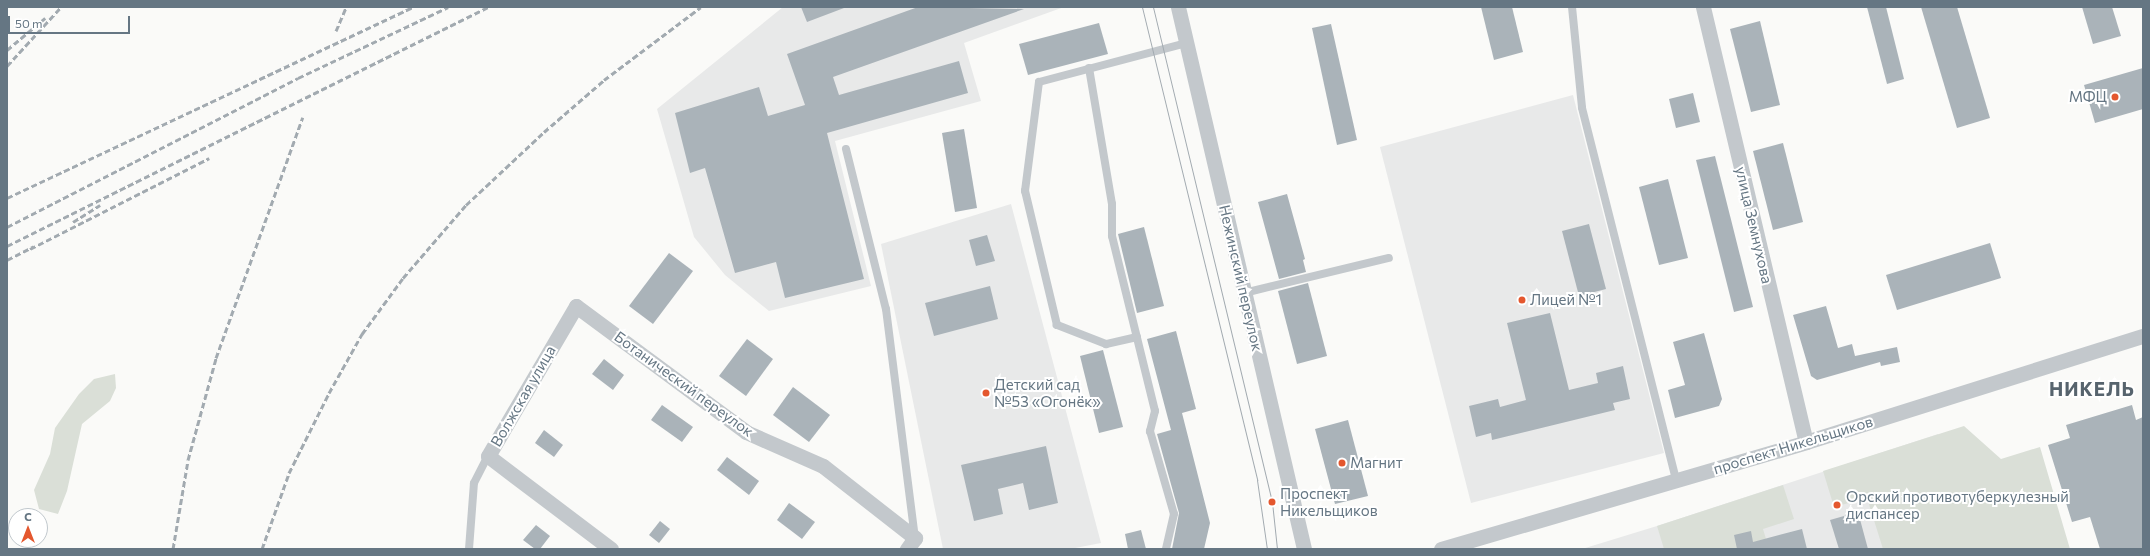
<!DOCTYPE html>
<meta charset="utf-8">
<style>
body{margin:0}
#map{position:relative;width:2150px;height:556px;overflow:hidden;background:#fafaf8;font-family:Commissioner,sans-serif}
div>[style]{position:absolute}
.built>*{inset:0;background:#e8e9e9}
.green>*{inset:0;background:#dadfd7}
.building>*{inset:0;background:#aab3b9}
.service>*{height:8px;margin:-4px;padding:0 4px;transform-origin:4px;border-radius:4px;background:#c3c8cc}
.minor>*{height:15px;margin:-7.5px;padding:0 7.5px;transform-origin:7.5px;border-radius:7.5px;background:#c3c8cc}
.tram>*{height:1px;margin:-0.5px;padding:0 0.5px;transform-origin:0.5px;border-radius:0.5px;background:#a2aab0}
.rail>*{height:3px;margin-top:-1.5px;transform-origin:0;background:repeating-linear-gradient(90deg,#a2aab0 0 6px,transparent 0 9px)}
.dots>*{width:11px;height:11px;translate:-50% -50%;box-sizing:border-box;border:2px solid #fff;border-radius:50%}
span{translate:-50% -50%;white-space:nowrap;text-align:center;line-height:1.15;-webkit-text-stroke:4px #fff;paint-order:stroke}
.poi-label{font-size:15px;color:#657683}
.right{translate:-100% -50%;text-align:right}
.left{translate:0 -50%;text-align:left}
.street-label{font-size:15px;color:#657683}
.district-label{font-size:19px;color:#57646e;font-weight:700;letter-spacing:1px}
.frame{position:absolute;inset:0;border:8px solid #657683;pointer-events:none}
.north{position:absolute;left:8px;top:508px;width:40px;height:40px;box-sizing:border-box;background:#fff;border:1px solid #c1c8cd;border-radius:50%;rotate:0deg;font-size:11px;font-weight:700;line-height:16px;text-align:center;color:#657683}
.north::after{content:'';display:block;margin:auto;width:14px;height:18px;background:#e4572e;clip-path:polygon(50% 0,100% 100%,50% 72%,0 100%)}
.scale{position:absolute;left:8px;top:16px;width:122px;height:18px;box-sizing:border-box;border:2px solid #657683;border-top:0;padding-left:5px;font-size:12px;line-height:14px;white-space:nowrap;color:#657683;-webkit-text-stroke:3px #fff;paint-order:stroke}
</style>
<div id="map">
<div class="built">
<i style="clip-path:polygon(783px 7px,1064px 7px,964px 43px,981px 101px,835px 141px,871px 286px,769px 311px,725px 275px,694px 237px,657px 109px)"></i>
<i style="clip-path:polygon(1573px 95px,1664px 453px,1471px 503px,1380px 147px)"></i>
<i style="clip-path:polygon(1011px 204px,1101px 543px,1070px 549px,943px 549px,881px 244px)"></i>
<i style="clip-path:polygon(1938px 434px,1965px 549px,1582px 549px,1657px 526px)"></i>
</div>
<div class="green">
<i style="clip-path:polygon(115px 374px,116px 388px,110px 401px,82px 424px,67px 491px,58px 514px,39px 509px,34px 490px,50px 454px,55px 428px,79px 394px,94px 379px)"></i>
<i style="clip-path:polygon(1964px 426px,2001px 459px,2040px 447px,2070px 549px,1883px 549px,1867px 498px,1834px 507px,1823px 471px)"></i>
<i style="clip-path:polygon(1783px 485px,1794px 519px,1763px 529px,1769px 549px,1664px 549px,1657px 526px)"></i>
</div>
<div class="building">
<i style="clip-path:polygon(801px 7px,844px 7px,844px 8px,807px 22px)"></i>
<i style="clip-path:polygon(918px 7px,1024px 9px,833px 77px,839px 95px,959px 61px,968px 93px,827px 133px,864px 279px,785px 298px,776px 262px,735px 273px,705px 168px,690px 173px,675px 113px,759px 87px,768px 116px,805px 105px,787px 54px)"></i>
<i style="clip-path:polygon(1481px 7px,1512px 7px,1523px 52px,1494px 60px)"></i>
<i style="clip-path:polygon(1867px 7px,1886px 7px,1904px 79px,1887px 84px)"></i>
<i style="clip-path:polygon(1921px 7px,1957px 7px,1990px 118px,1957px 128px)"></i>
<i style="clip-path:polygon(2082px 7px,2112px 7px,2121px 36px,2093px 44px)"></i>
<i style="clip-path:polygon(1760px 21px,1780px 105px,1751px 112px,1730px 29px)"></i>
<i style="clip-path:polygon(1099px 23px,1108px 54px,1028px 75px,1019px 44px)"></i>
<i style="clip-path:polygon(1331px 24px,1357px 140px,1337px 145px,1312px 28px)"></i>
<i style="clip-path:polygon(2143px 68px,2143px 109px,2095px 123px,2084px 85px)"></i>
<i style="clip-path:polygon(1693px 93px,1700px 122px,1676px 128px,1669px 99px)"></i>
<i style="clip-path:polygon(964px 129px,977px 208px,955px 212px,942px 133px)"></i>
<i style="clip-path:polygon(1783px 143px,1803px 222px,1773px 230px,1753px 151px)"></i>
<i style="clip-path:polygon(1715px 156px,1753px 307px,1734px 312px,1696px 160px)"></i>
<i style="clip-path:polygon(1668px 179px,1688px 258px,1659px 265px,1639px 187px)"></i>
<i style="clip-path:polygon(1287px 194px,1305px 259px,1303px 260px,1306px 272px,1279px 279px,1258px 202px)"></i>
<i style="clip-path:polygon(1589px 224px,1606px 289px,1579px 296px,1562px 231px)"></i>
<i style="clip-path:polygon(1144px 227px,1164px 306px,1137px 313px,1118px 234px)"></i>
<i style="clip-path:polygon(987px 235px,995px 261px,976px 266px,969px 240px)"></i>
<i style="clip-path:polygon(1990px 243px,2001px 278px,1897px 310px,1886px 275px)"></i>
<i style="clip-path:polygon(669px 253px,693px 271px,653px 324px,629px 306px)"></i>
<i style="clip-path:polygon(1308px 283px,1327px 356px,1297px 364px,1278px 291px)"></i>
<i style="clip-path:polygon(990px 286px,998px 319px,934px 336px,925px 303px)"></i>
<i style="clip-path:polygon(1826px 306px,1838px 348px,1852px 344px,1855px 356px,1897px 347px,1900px 362px,1881px 366px,1880px 362px,1817px 380px,1811px 376px,1793px 315px)"></i>
<i style="clip-path:polygon(1550px 313px,1569px 390px,1598px 383px,1596px 373px,1623px 366px,1630px 399px,1613px 403px,1615px 410px,1492px 440px,1491px 433px,1476px 437px,1469px 406px,1498px 399px,1500px 407px,1526px 400px,1507px 323px)"></i>
<i style="clip-path:polygon(1176px 331px,1196px 409px,1182px 413px,1210px 523px,1204px 549px,1172px 549px,1179px 513px,1157px 434px,1171px 430px,1147px 339px)"></i>
<i style="clip-path:polygon(1704px 333px,1722px 399px,1719px 406px,1675px 418px,1668px 390px,1685px 385px,1673px 342px)"></i>
<i style="clip-path:polygon(747px 339px,773px 359px,746px 396px,719px 376px)"></i>
<i style="clip-path:polygon(1103px 350px,1123px 427px,1099px 433px,1080px 356px)"></i>
<i style="clip-path:polygon(604px 359px,624px 375px,613px 390px,592px 374px)"></i>
<i style="clip-path:polygon(793px 387px,830px 415px,809px 442px,773px 415px)"></i>
<i style="clip-path:polygon(662px 405px,693px 427px,682px 442px,651px 420px)"></i>
<i style="clip-path:polygon(2132px 405px,2136px 420px,2143px 417px,2143px 549px,2100px 549px,2090px 517px,2072px 522px,2048px 445px,2070px 438px,2066px 425px)"></i>
<i style="clip-path:polygon(1348px 420px,1368px 496px,1335px 504px,1315px 429px)"></i>
<i style="clip-path:polygon(544px 430px,563px 445px,554px 457px,535px 443px)"></i>
<i style="clip-path:polygon(1046px 446px,1058px 503px,1029px 510px,1023px 483px,998px 489px,1003px 514px,974px 521px,961px 465px)"></i>
<i style="clip-path:polygon(727px 457px,759px 481px,749px 495px,717px 470px)"></i>
<i style="clip-path:polygon(789px 503px,815px 522px,802px 539px,777px 520px)"></i>
<i style="clip-path:polygon(1858px 512px,1868px 549px,1839px 549px,1830px 520px)"></i>
<i style="clip-path:polygon(660px 521px,670px 529px,659px 543px,649px 535px)"></i>
<i style="clip-path:polygon(536px 525px,550px 536px,540px 549px,535px 549px,523px 540px)"></i>
<i style="clip-path:polygon(1802px 529px,1807px 549px,1737px 549px,1734px 535px,1751px 531px,1753px 542px)"></i>
<i style="clip-path:polygon(1141px 530px,1146px 549px,1128px 549px,1125px 534px)"></i>
</div>
<div class="service">
<i style="left:1572px;top:7px;width:101px;rotate:84.3deg"></i>
<i style="left:1582px;top:108px;width:384px;rotate:75.8deg"></i>
<i style="left:1089px;top:68px;width:138px;rotate:80.4deg"></i>
<i style="left:1112px;top:204px;width:32px;rotate:90deg"></i>
<i style="left:1112px;top:236px;width:180px;rotate:76.2deg"></i>
<i style="left:1155px;top:411px;width:21px;rotate:104deg"></i>
<i style="left:1150px;top:431px;width:86px;rotate:73.9deg"></i>
<i style="left:1174px;top:514px;width:36px;rotate:103deg"></i>
<i style="left:846px;top:149px;width:165px;rotate:76deg"></i>
<i style="left:886px;top:309px;width:230px;rotate:82.8deg"></i>
<i style="left:1244px;top:293px;width:149px;rotate:-13.6deg"></i>
<i style="left:1137px;top:337px;width:32px;rotate:167deg"></i>
<i style="left:1106px;top:344px;width:53px;rotate:-158.8deg"></i>
<i style="left:1057px;top:325px;width:138px;rotate:-103.4deg"></i>
<i style="left:1025px;top:191px;width:110px;rotate:-82.7deg"></i>
<i style="left:1039px;top:82px;width:153px;rotate:-14.8deg"></i>
<i style="left:469px;top:549px;width:66px;rotate:-85.7deg"></i>
<i style="left:474px;top:483px;width:30px;rotate:-63deg"></i>
</div>
<div class="minor">
<i style="left:1178px;top:7px;width:556px;rotate:76.91deg"></i>
<i style="left:1703px;top:7px;width:447px;rotate:76.7deg"></i>
<i style="left:611px;top:549px;width:154px;rotate:-142.9deg"></i>
<i style="left:488px;top:456px;width:174px;rotate:-59.6deg"></i>
<i style="left:576px;top:306px;width:212px;rotate:36.5deg"></i>
<i style="left:746px;top:432px;width:84px;rotate:23.8deg"></i>
<i style="left:823px;top:466px;width:117px;rotate:38deg"></i>
<i style="left:915px;top:538px;width:14px;rotate:126deg"></i>
<i style="left:1441px;top:549px;width:380px;rotate:-16.3deg"></i>
<i style="left:1806px;top:442px;width:353px;rotate:-17.5deg"></i>
</div>
<div class="tram">
<i style="left:1142px;top:7px;width:487px;rotate:76.3deg"></i>
<i style="left:1257px;top:480px;width:70px;rotate:81.8deg"></i>
<i style="left:1153px;top:7px;width:509px;rotate:76.48deg"></i>
<i style="left:1272px;top:502px;width:47px;rotate:83.9deg"></i>
</div>
<div class="rail">
<i style="left:336px;top:31px;width:26px;rotate:-67deg"></i>
<i style="left:7px;top:50px;width:50px;rotate:-40.1deg"></i>
<i style="left:7px;top:66px;width:80px;rotate:-47.5deg"></i>
<i style="left:7px;top:198px;width:449px;rotate:-25.2deg"></i>
<i style="left:73px;top:222px;width:32px;rotate:-32deg"></i>
<i style="left:7px;top:227px;width:327px;rotate:-27.1deg"></i>
<i style="left:298px;top:78px;width:166px;rotate:-25.3deg"></i>
<i style="left:7px;top:246px;width:537px;rotate:-26.42deg"></i>
<i style="left:30px;top:249px;width:201px;rotate:-26.9deg"></i>
<i style="left:7px;top:260px;width:30px;rotate:-27deg"></i>
<i style="left:173px;top:549px;width:90px;rotate:-80.4deg"></i>
<i style="left:188px;top:460px;width:106px;rotate:-74.6deg"></i>
<i style="left:216px;top:358px;width:256px;rotate:-70.2deg"></i>
<i style="left:262px;top:549px;width:81px;rotate:-70.4deg"></i>
<i style="left:289px;top:473px;width:89px;rotate:-63.4deg"></i>
<i style="left:329px;top:393px;width:68px;rotate:-60.8deg"></i>
<i style="left:362px;top:334px;width:69px;rotate:-53.8deg"></i>
<i style="left:403px;top:278px;width:96px;rotate:-49.2deg"></i>
<i style="left:466px;top:205px;width:107px;rotate:-43.1deg"></i>
<i style="left:544px;top:132px;width:79px;rotate:-40.9deg"></i>
<i style="left:604px;top:80px;width:121px;rotate:-37deg"></i>
</div>
<div class="dots">
<i style="left:2115px;top:97px;background:#e4572e"></i>
<i style="left:1522px;top:300px;background:#e4572e"></i>
<i style="left:986px;top:393px;background:#e4572e"></i>
<i style="left:1342px;top:463px;background:#e4572e"></i>
<i style="left:1272px;top:502px;background:#e4572e"></i>
<i style="left:1837px;top:505px;background:#e4572e"></i>
</div>
<div class="poi-label">
<span class="right" style="left:2107px;top:97px">МФЦ</span>
<span class="left" style="left:1530px;top:300px">Лицей №1</span>
<span class="left" style="left:994px;top:393px">Детский сад<br>№53 «Огонёк»</span>
<span class="left" style="left:1350px;top:463px">Магнит</span>
<span class="left" style="left:1280px;top:502px">Проспект<br>Никельщиков</span>
<span class="left" style="left:1846px;top:505px">Орский противотуберкулезный<br>диспансер</span>
</div>
<div class="street-label">
<span style="left:1754px;top:225px;rotate:77deg">улица Земнухова</span>
<span style="left:1241px;top:278px;rotate:77deg">Нежинский переулок</span>
<span style="left:684px;top:384px;rotate:36deg">Ботанический переулок</span>
<span style="left:523px;top:396px;rotate:-60deg">Волжская улица</span>
<span style="left:1793px;top:445px;rotate:-17deg">проспект Никельщиков</span>
</div>
<div class="district-label">
<span style="left:2092px;top:389px">НИКЕЛЬ</span>
</div>
<div class="frame"></div>
<div class="north">С</div>
<div class="scale">50 m</div>
</div>
